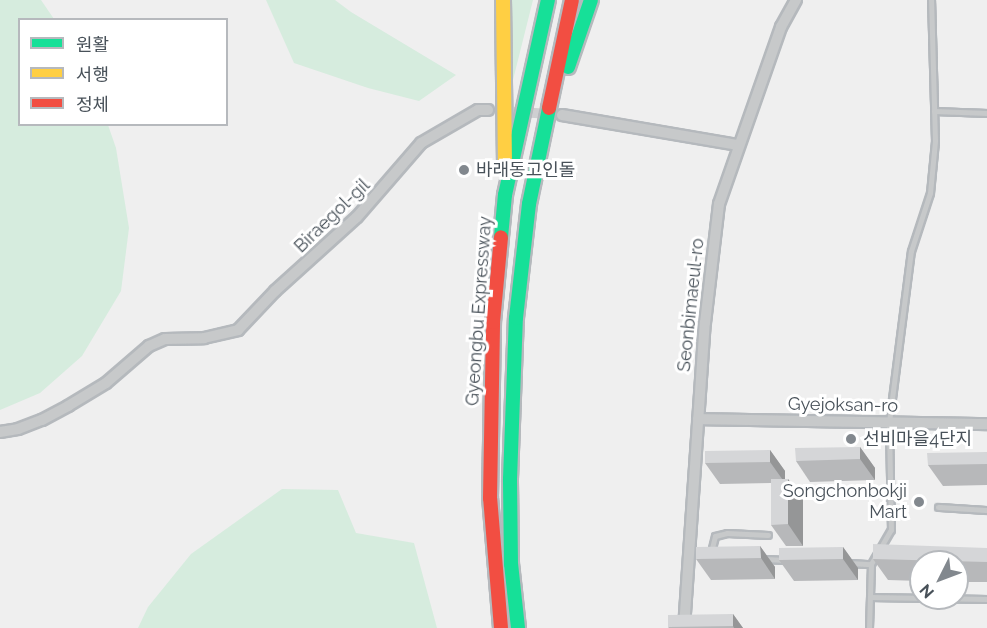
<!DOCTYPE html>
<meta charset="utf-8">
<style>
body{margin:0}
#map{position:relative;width:987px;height:628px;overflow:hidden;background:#efefef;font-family:Raleway,"Noto Sans KR",sans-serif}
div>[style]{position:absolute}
.green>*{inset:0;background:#d6ecde}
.street-tunnel>*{height:10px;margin-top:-5px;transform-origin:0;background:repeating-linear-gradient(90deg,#cecfd1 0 10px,transparent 0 15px)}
.roads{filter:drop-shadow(2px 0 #b5b9bd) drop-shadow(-2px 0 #b5b9bd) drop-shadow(0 2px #b5b9bd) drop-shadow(0 -2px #b5b9bd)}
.lane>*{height:5px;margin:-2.5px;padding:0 2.5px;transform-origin:2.5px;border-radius:2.5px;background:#c7c9ca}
.street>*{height:10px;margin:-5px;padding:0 5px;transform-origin:5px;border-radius:5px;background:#c7c9ca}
.fast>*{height:14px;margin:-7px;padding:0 7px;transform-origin:7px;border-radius:7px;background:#16e098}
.slow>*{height:14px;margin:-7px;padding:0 7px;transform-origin:7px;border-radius:7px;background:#ffcf43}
.jam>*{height:14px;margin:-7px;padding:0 7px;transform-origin:7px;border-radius:7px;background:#f24e42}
.wall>*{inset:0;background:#b7b8ba}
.shaded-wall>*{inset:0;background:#959697}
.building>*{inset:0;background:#d5d6d8}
.dots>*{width:16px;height:16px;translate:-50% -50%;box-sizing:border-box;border:3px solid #fff;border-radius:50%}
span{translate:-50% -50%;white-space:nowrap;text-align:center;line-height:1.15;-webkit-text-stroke:6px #fff;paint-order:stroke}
.poi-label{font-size:18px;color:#485159}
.left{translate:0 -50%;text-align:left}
.right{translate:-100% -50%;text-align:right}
.street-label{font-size:18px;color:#485159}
.legend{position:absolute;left:18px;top:18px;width:210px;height:108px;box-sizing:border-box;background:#fff;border:2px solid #b6b9bd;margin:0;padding:8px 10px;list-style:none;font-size:18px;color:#485159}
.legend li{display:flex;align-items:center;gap:12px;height:30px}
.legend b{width:30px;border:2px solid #b6b9bd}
.north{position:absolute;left:909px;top:550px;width:60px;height:60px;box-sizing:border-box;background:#fff;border:2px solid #b6b9bd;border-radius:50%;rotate:228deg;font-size:16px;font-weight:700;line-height:24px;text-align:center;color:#485159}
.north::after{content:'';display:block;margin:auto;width:21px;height:27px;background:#82888e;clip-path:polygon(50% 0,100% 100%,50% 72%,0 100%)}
</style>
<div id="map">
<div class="green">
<i style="clip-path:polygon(0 0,41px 0,54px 19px,20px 20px,20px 124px,108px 125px,116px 148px,129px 228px,121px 291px,82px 356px,40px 393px,0 410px)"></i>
<i style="clip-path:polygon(266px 0,335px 0,351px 12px,456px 75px,419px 101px,368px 88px,294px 63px)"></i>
<i style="clip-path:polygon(508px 0,533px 0,512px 84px)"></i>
<i style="clip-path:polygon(282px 489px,338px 490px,356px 533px,414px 543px,437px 628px,138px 628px,148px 607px,191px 554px)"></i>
</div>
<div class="street-tunnel">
<i style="left:499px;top:111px;width:53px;rotate:3.2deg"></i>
</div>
<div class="roads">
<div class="lane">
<i style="left:934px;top:111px;width:53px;rotate:2.2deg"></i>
<i style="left:938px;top:507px;width:49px;rotate:3.5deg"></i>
<i style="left:716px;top:553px;width:6px;rotate:-129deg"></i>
<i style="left:712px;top:548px;width:12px;rotate:-76deg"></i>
<i style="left:715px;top:536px;width:12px;rotate:-14deg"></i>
<i style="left:727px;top:533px;width:41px;rotate:2.8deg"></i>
<i style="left:765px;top:559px;width:21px;rotate:3deg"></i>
<i style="left:849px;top:563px;width:22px;rotate:3deg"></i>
<i style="left:870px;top:597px;width:117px;rotate:1deg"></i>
<i style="left:869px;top:628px;width:64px;rotate:-88.2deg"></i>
<i style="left:871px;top:564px;width:39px;rotate:-60deg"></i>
<i style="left:891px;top:530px;width:108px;rotate:-91.1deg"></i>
<i style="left:889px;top:422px;width:172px;rotate:-82.7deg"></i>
<i style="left:911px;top:251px;width:61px;rotate:-71.9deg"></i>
<i style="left:930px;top:193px;width:52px;rotate:-84.5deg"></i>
<i style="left:935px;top:141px;width:141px;rotate:-91.6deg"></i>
</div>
<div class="street">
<i style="left:562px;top:115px;width:179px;rotate:9.7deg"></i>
<i style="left:698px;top:419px;width:289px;rotate:1deg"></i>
<i style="left:0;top:432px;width:18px;rotate:-9deg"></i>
<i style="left:18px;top:429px;width:26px;rotate:-21deg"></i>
<i style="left:42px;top:420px;width:30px;rotate:-28deg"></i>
<i style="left:68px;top:406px;width:44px;rotate:-31.2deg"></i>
<i style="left:106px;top:383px;width:57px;rotate:-40.7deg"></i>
<i style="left:149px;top:346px;width:17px;rotate:-24deg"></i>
<i style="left:165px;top:339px;width:39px;rotate:-1deg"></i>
<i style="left:204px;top:338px;width:35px;rotate:-13deg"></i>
<i style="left:238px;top:330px;width:54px;rotate:-46.5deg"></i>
<i style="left:275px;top:291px;width:110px;rotate:-42.1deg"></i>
<i style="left:357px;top:217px;width:98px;rotate:-49.1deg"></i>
<i style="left:421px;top:143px;width:66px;rotate:-30.1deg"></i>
<i style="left:478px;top:110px;width:10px"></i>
<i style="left:684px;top:628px;width:306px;rotate:-86.1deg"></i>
<i style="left:705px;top:323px;width:120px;rotate:-83.3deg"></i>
<i style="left:719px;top:204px;width:188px;rotate:-70.7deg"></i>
<i style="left:781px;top:27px;width:31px;rotate:-61deg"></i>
</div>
<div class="fast">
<i style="left:568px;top:67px;width:71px;rotate:-71.1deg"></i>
<i style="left:501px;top:237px;width:42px;rotate:-84.6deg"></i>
<i style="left:505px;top:195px;width:200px;rotate:-77.6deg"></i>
<i style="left:518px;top:628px;width:64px;rotate:-96.2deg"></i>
<i style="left:511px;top:564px;width:85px;rotate:-90.7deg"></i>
<i style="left:510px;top:479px;width:161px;rotate:-87.9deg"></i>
<i style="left:516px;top:318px;width:115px;rotate:-83.5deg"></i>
<i style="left:529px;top:204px;width:98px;rotate:-78.2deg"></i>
</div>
<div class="slow">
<i style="left:503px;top:0;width:163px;rotate:89.3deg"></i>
</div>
<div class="jam">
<i style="left:549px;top:108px;width:110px;rotate:-78deg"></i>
<i style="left:501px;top:628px;width:130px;rotate:-94.8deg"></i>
<i style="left:490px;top:498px;width:176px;rotate:-89deg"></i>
<i style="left:493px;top:322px;width:85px;rotate:-84.6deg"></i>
</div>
</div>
<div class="wall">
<i style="clip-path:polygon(860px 447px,875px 468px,875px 480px,810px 482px,796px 461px)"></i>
<i style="clip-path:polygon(770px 450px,785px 471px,785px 479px,788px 479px,803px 500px,803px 546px,786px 546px,771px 525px,771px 483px,720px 484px,705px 463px)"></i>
<i style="clip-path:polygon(987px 452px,987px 485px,943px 486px,928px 465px)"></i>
<i style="clip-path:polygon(760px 546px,775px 567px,775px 579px,711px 580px,696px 559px)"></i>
<i style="clip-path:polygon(843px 547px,858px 568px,858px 580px,794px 581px,779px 560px)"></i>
<i style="clip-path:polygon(987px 548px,987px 582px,957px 582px,957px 562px,921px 562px,921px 581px,888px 580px,873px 559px)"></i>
<i style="clip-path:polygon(733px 614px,743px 628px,669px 628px,668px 627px)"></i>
</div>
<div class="shaded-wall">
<i style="clip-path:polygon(860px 447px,875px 468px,875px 480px,860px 459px)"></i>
<i style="clip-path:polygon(770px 450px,785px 471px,785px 483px,770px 462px)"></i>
<i style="clip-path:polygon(788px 479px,803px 500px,803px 546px,788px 524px)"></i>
<i style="clip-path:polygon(760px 546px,775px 567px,775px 579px,761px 558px)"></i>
<i style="clip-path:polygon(843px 547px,858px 568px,858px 580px,843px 559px)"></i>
<i style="clip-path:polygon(733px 614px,743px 628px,734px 628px,733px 626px)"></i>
</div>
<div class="building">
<i style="clip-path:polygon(860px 447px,860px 459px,796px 461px,795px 448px)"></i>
<i style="clip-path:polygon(770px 450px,770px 462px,705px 463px,705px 451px)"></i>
<i style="clip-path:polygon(987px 452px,987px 464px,928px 465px,927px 453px)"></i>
<i style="clip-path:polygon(771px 479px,788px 479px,788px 524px,771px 525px)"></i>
<i style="clip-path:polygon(873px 544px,987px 548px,987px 562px,873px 559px)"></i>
<i style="clip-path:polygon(760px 546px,761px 558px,696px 559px,696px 547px)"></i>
<i style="clip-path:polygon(843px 547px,843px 559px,779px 560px,779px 548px)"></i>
<i style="clip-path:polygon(733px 614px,733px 626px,668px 627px,668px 615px)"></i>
</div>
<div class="dots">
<i style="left:464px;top:170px;background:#82888e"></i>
<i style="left:851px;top:439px;background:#82888e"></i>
<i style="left:919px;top:502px;background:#82888e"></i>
</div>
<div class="poi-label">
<span class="left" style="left:476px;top:170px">바래동고인돌</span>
<span class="left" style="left:863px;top:439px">선비마을4단지</span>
<span class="right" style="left:907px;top:502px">Songchonbokji<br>Mart</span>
</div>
<div class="street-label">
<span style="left:332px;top:216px;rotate:-44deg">Biraegol-gil</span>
<span style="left:691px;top:305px;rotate:-84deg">Seonbimaeul-ro</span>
<span style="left:479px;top:311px;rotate:-86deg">Gyeongbu Expressway</span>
<span style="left:843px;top:405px;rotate:1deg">Gyejoksan-ro</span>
</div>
<ul class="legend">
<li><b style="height:8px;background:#16e098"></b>원활</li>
<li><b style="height:8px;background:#ffcf43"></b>서행</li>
<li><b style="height:8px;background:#f24e42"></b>정체</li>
</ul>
<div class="north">N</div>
</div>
